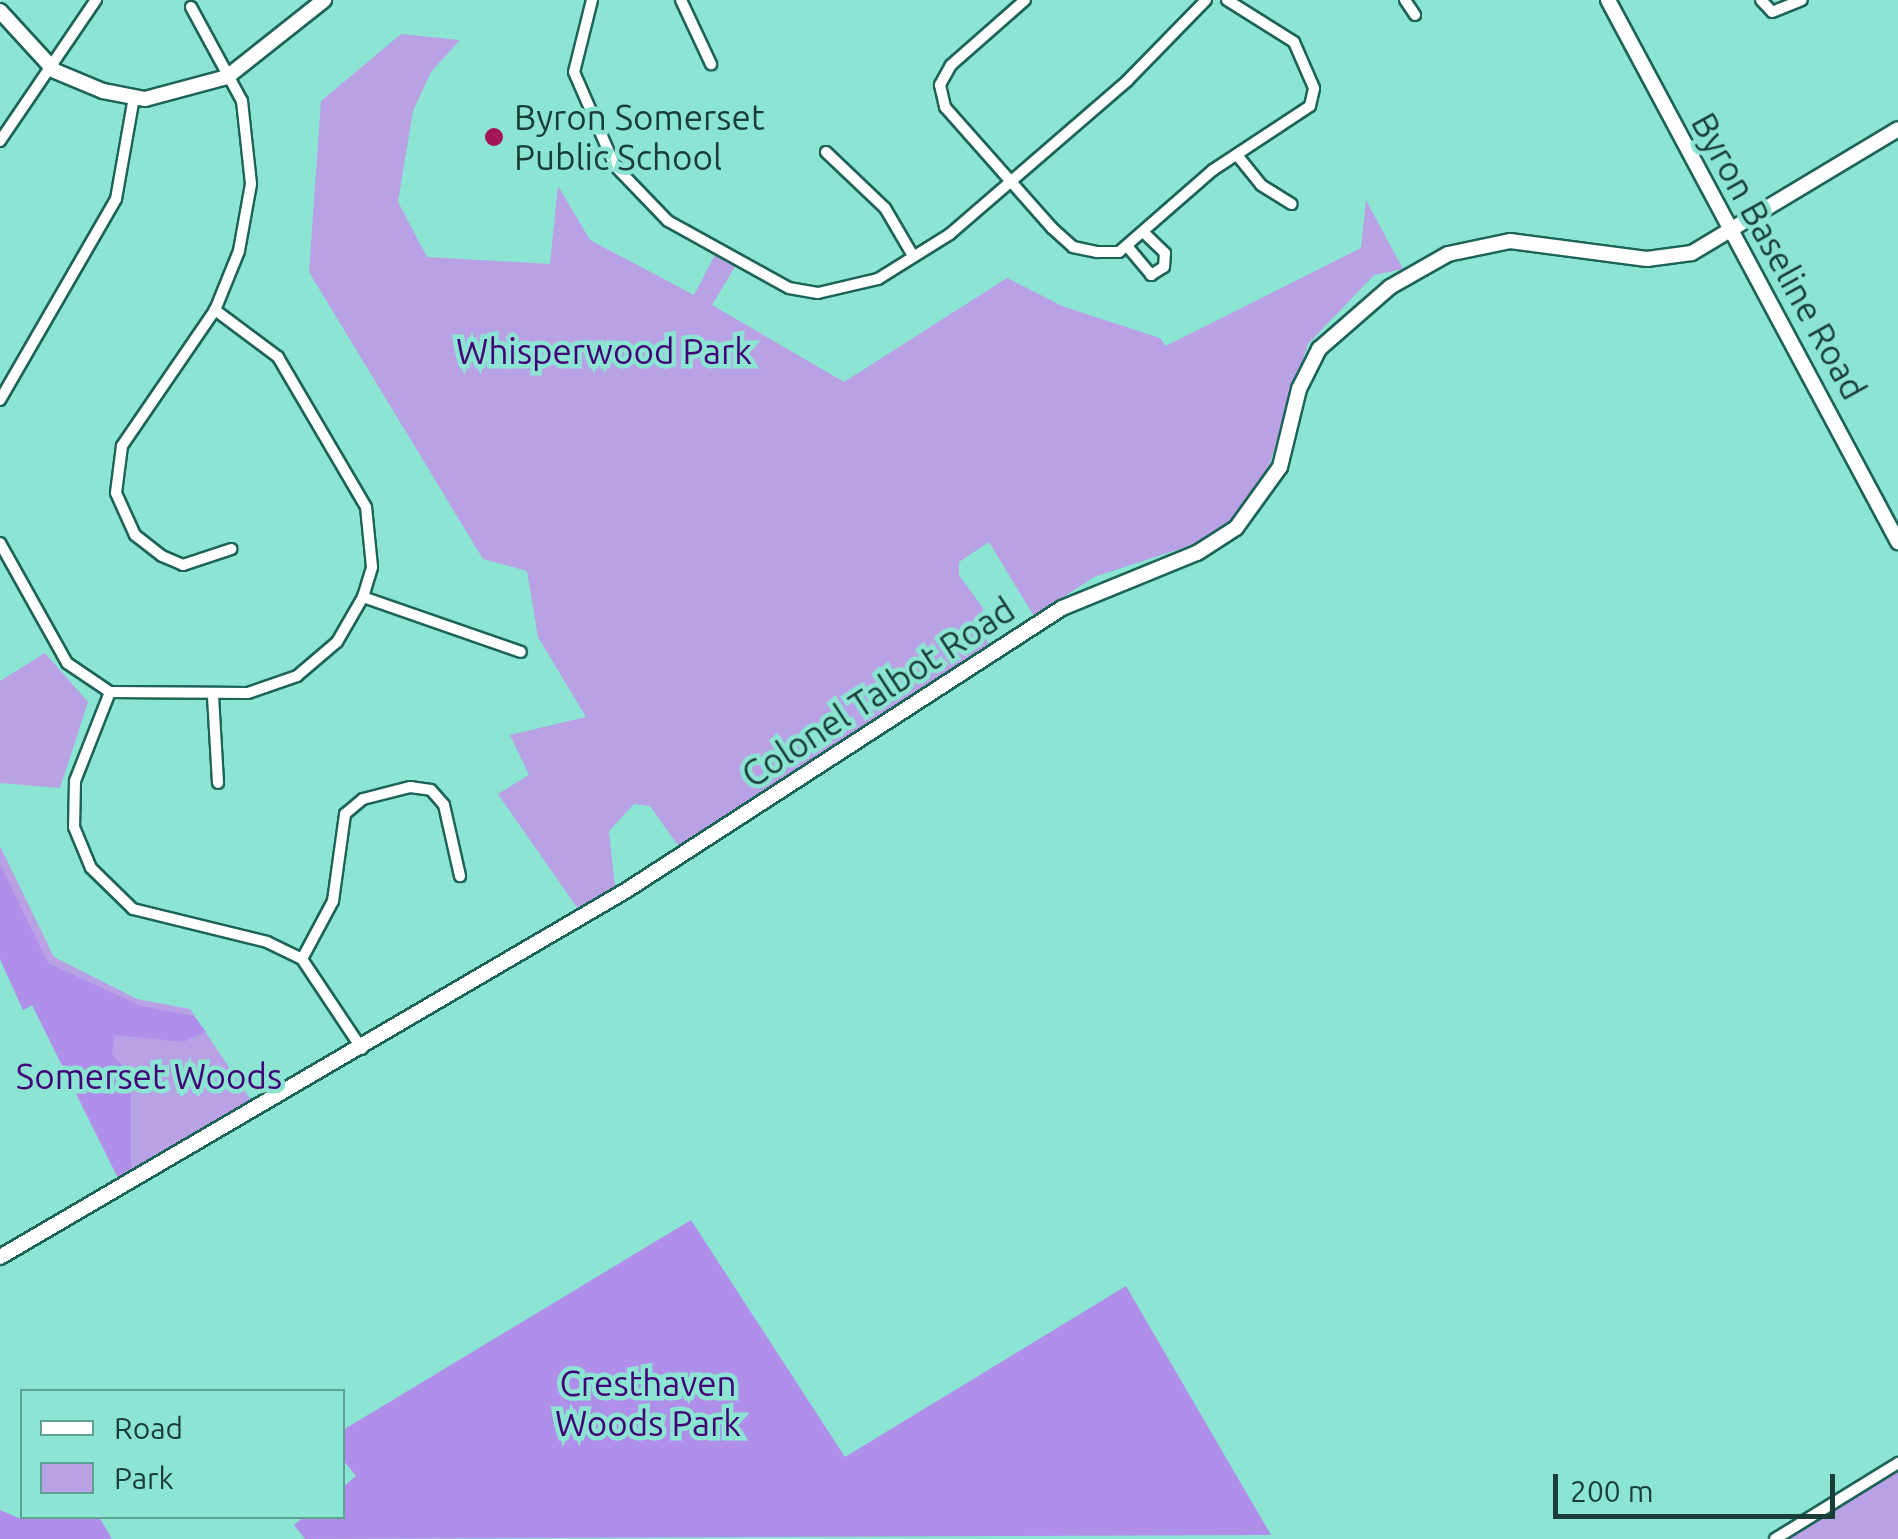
<!DOCTYPE html>
<style>
body{margin:0}
#map{position:relative;width:1898px;height:1539px;overflow:hidden;background:#8ce4d2;font-family:Ubuntu,sans-serif}
div>[style]{position:absolute}
.green>*{inset:0;background:#b9a1e6}
.forest>*{inset:0;background:#b08feb}
.roads{filter:drop-shadow(2px 0 #1d6458) drop-shadow(-2px 0 #1d6458) drop-shadow(0 2px #1d6458) drop-shadow(0 -2px #1d6458)}
.street>*{height:10px;margin:-5px;padding:0 5px;transform-origin:5px;border-radius:5px;background:#fff}
.secondary>*{height:14px;margin:-7px;padding:0 7px;transform-origin:7px;border-radius:7px;background:#fff}
.dots>*{width:28px;height:28px;translate:-50% -50%;box-sizing:border-box;border:5px solid #8ce4d2;border-radius:50%}
span{translate:-50% -50%;white-space:nowrap;text-align:center;line-height:1.15;-webkit-text-stroke:9px #8ce4d2;paint-order:stroke}
.poi-label{font-size:35px;color:#193e37}
.left{translate:0 -50%;text-align:left}
.street-label{font-size:35px;color:#193e37}
.park-label{font-size:35px;color:#410376}
.legend{position:absolute;left:20px;top:1389px;width:325px;height:130px;box-sizing:border-box;background:#8ce4d2;border:2px solid #5ea294;margin:0;padding:12px 18px;list-style:none;font-size:30px;color:#193e37}
.legend li{display:flex;align-items:center;gap:20px;height:50px}
.legend b{width:50px;border:2px solid #5ea294}
.scale{position:absolute;left:1553px;top:1474px;width:282px;height:45px;box-sizing:border-box;border:5px solid #193e37;border-top:0;padding-left:12px;font-size:30px;line-height:35px;white-space:nowrap;color:#193e37;-webkit-text-stroke:8px #8ce4d2;paint-order:stroke}
</style>
<div id="map">
<div class="green">
<i style="clip-path:polygon(401px 34px,460px 40px,431px 72px,413px 111px,398px 202px,427px 257px,550px 264px,558px 186px,590px 240px,694px 295px,717px 251px,739px 260px,712px 305px,844px 382px,1007px 278px,1062px 306px,1160px 338px,1166px 346px,1361px 248px,1366px 200px,1403px 269px,1374px 275px,1308px 344px,1267px 472px,1228px 525px,1204px 541px,1094px 577px,1034px 616px,989px 542px,959px 562px,959px 575px,983px 608px,981px 630px,989px 645px,679px 847px,650px 806px,634px 804px,609px 831px,615px 887px,578px 909px,498px 794px,529px 775px,510px 735px,586px 717px,538px 637px,527px 571px,483px 559px,309px 272px,321px 101px)"></i>
<i style="clip-path:polygon(45px 653px,88px 702px,60px 788px,0 783px,0 681px)"></i>
<i style="clip-path:polygon(0 846px,54px 957px,137px 999px,190px 1009px,253px 1103px,118px 1178px,32px 1005px,23px 1010px,0 959px)"></i>
<i style="clip-path:polygon(1898px 1471px,1898px 1539px,1787px 1539px)"></i>
</div>
<div class="forest">
<i style="clip-path:polygon(0 864px,48px 963px,141px 1006px,194px 1016px,206px 1032px,183px 1042px,114px 1035px,112px 1054px,131px 1076px,131px 1168px,118px 1178px,32px 1005px,23px 1010px,0 959px)"></i>
<i style="clip-path:polygon(691px 1220px,845px 1457px,1126px 1286px,1271px 1535px,305px 1539px,294px 1525px,304px 1517px,342px 1516px,343px 1487px,356px 1476px,343px 1460px,343px 1430px)"></i>
<i style="clip-path:polygon(0 1510px,21px 1519px,99px 1517px,112px 1539px,0 1539px)"></i>
</div>
<div class="roads">
<div class="street">
<i style="left:592px;top:0;width:74px;rotate:104deg"></i>
<i style="left:574px;top:72px;width:103px;rotate:66.4deg"></i>
<i style="left:615px;top:166px;width:76px;rotate:46.1deg"></i>
<i style="left:668px;top:221px;width:138px;rotate:29deg"></i>
<i style="left:789px;top:288px;width:29px;rotate:10deg"></i>
<i style="left:818px;top:293px;width:62px;rotate:-13.1deg"></i>
<i style="left:878px;top:279px;width:85px;rotate:-32deg"></i>
<i style="left:950px;top:234px;width:234px;rotate:-40.8deg"></i>
<i style="left:1127px;top:81px;width:113px;rotate:-45.7deg"></i>
<i style="left:681px;top:0;width:71px;rotate:64.9deg"></i>
<i style="left:1025px;top:0;width:98px;rotate:138.7deg"></i>
<i style="left:951px;top:65px;width:23px;rotate:119deg"></i>
<i style="left:940px;top:85px;width:23px;rotate:77deg"></i>
<i style="left:945px;top:107px;width:162px;rotate:48.5deg"></i>
<i style="left:1052px;top:228px;width:28px;rotate:42deg"></i>
<i style="left:1073px;top:247px;width:25px;rotate:12deg"></i>
<i style="left:1097px;top:252px;width:22px"></i>
<i style="left:1119px;top:252px;width:125px;rotate:-41.1deg"></i>
<i style="left:1213px;top:170px;width:116px;rotate:-33.4deg"></i>
<i style="left:1310px;top:106px;width:18px;rotate:-77deg"></i>
<i style="left:1314px;top:88px;width:50px;rotate:-113.5deg"></i>
<i style="left:1294px;top:42px;width:79px;rotate:-147.9deg"></i>
<i style="left:1405px;top:0;width:18px;rotate:56deg"></i>
<i style="left:1761px;top:0;width:16px;rotate:47deg"></i>
<i style="left:1772px;top:12px;width:32px;rotate:-22deg"></i>
<i style="left:191px;top:7px;width:107px;rotate:61.5deg"></i>
<i style="left:242px;top:101px;width:83px;rotate:83.8deg"></i>
<i style="left:251px;top:184px;width:68px;rotate:100.2deg"></i>
<i style="left:239px;top:251px;width:64px;rotate:112.1deg"></i>
<i style="left:215px;top:310px;width:165px;rotate:124.4deg"></i>
<i style="left:122px;top:446px;width:47px;rotate:97.3deg"></i>
<i style="left:116px;top:493px;width:46px;rotate:65.7deg"></i>
<i style="left:135px;top:535px;width:34px;rotate:38deg"></i>
<i style="left:162px;top:556px;width:23px;rotate:23deg"></i>
<i style="left:183px;top:565px;width:51px;rotate:-18.4deg"></i>
<i style="left:0;top:141px;width:171px;rotate:-55.8deg"></i>
<i style="left:826px;top:152px;width:81px;rotate:43.5deg"></i>
<i style="left:885px;top:208px;width:56px;rotate:59.7deg"></i>
<i style="left:1237px;top:155px;width:38px;rotate:51deg"></i>
<i style="left:1261px;top:185px;width:36px;rotate:32deg"></i>
<i style="left:1127px;top:246px;width:38px;rotate:50deg"></i>
<i style="left:1151px;top:275px;width:15px;rotate:-32deg"></i>
<i style="left:1164px;top:267px;width:14px;rotate:-86deg"></i>
<i style="left:1165px;top:253px;width:29px;rotate:-136deg"></i>
<i style="left:0;top:400px;width:232px;rotate:-60deg"></i>
<i style="left:116px;top:199px;width:104px;rotate:-80deg"></i>
<i style="left:0;top:543px;width:137px;rotate:60.8deg"></i>
<i style="left:67px;top:663px;width:52px;rotate:34deg"></i>
<i style="left:110px;top:692px;width:138px;rotate:0.4deg"></i>
<i style="left:248px;top:693px;width:52px;rotate:-19.1deg"></i>
<i style="left:297px;top:676px;width:52px;rotate:-40.4deg"></i>
<i style="left:337px;top:642px;width:52px;rotate:-60deg"></i>
<i style="left:363px;top:597px;width:31px;rotate:-73deg"></i>
<i style="left:372px;top:567px;width:60px;rotate:-95.7deg"></i>
<i style="left:366px;top:507px;width:174px;rotate:-120.4deg"></i>
<i style="left:278px;top:357px;width:79px;rotate:-143.3deg"></i>
<i style="left:363px;top:597px;width:167px;rotate:19.2deg"></i>
<i style="left:110px;top:692px;width:96px;rotate:111.5deg"></i>
<i style="left:75px;top:781px;width:46px;rotate:91.2deg"></i>
<i style="left:74px;top:827px;width:44px;rotate:67.5deg"></i>
<i style="left:91px;top:868px;width:59px;rotate:44.3deg"></i>
<i style="left:133px;top:909px;width:138px;rotate:13.8deg"></i>
<i style="left:267px;top:942px;width:39px;rotate:26deg"></i>
<i style="left:302px;top:959px;width:108px;rotate:56.3deg"></i>
<i style="left:213px;top:696px;width:87px;rotate:86.7deg"></i>
<i style="left:302px;top:959px;width:66px;rotate:-61.9deg"></i>
<i style="left:333px;top:901px;width:88px;rotate:-82.1deg"></i>
<i style="left:345px;top:814px;width:23px;rotate:-40deg"></i>
<i style="left:363px;top:799px;width:49px;rotate:-14.3deg"></i>
<i style="left:410px;top:787px;width:21px;rotate:8deg"></i>
<i style="left:431px;top:790px;width:20px;rotate:49deg"></i>
<i style="left:444px;top:805px;width:73px;rotate:77.3deg"></i>
<i style="left:1775px;top:1539px;width:145px;rotate:-31.7deg"></i>
</div>
<div class="secondary">
<i style="left:1608px;top:0;width:615px;rotate:61.85deg"></i>
<i style="left:0;top:11px;width:81px;rotate:47.5deg"></i>
<i style="left:55px;top:71px;width:52px;rotate:22.6deg"></i>
<i style="left:103px;top:91px;width:43px;rotate:10.8deg"></i>
<i style="left:145px;top:99px;width:85px;rotate:-15deg"></i>
<i style="left:227px;top:77px;width:124px;rotate:-38.4deg"></i>
<i style="left:0;top:1257px;width:727px;rotate:-30.34deg"></i>
<i style="left:627px;top:890px;width:518px;rotate:-32.95deg"></i>
<i style="left:1062px;top:608px;width:146px;rotate:-22.2deg"></i>
<i style="left:1197px;top:553px;width:46px;rotate:-32.7deg"></i>
<i style="left:1236px;top:528px;width:75px;rotate:-54.2deg"></i>
<i style="left:1280px;top:467px;width:80px;rotate:-76.3deg"></i>
<i style="left:1299px;top:389px;width:45px;rotate:-63.4deg"></i>
<i style="left:1319px;top:349px;width:94px;rotate:-41.1deg"></i>
<i style="left:1390px;top:287px;width:67px;rotate:-29.6deg"></i>
<i style="left:1448px;top:254px;width:63px;rotate:-11.8deg"></i>
<i style="left:1510px;top:241px;width:138px;rotate:7.5deg"></i>
<i style="left:1647px;top:259px;width:45px;rotate:-7.6deg"></i>
<i style="left:1692px;top:253px;width:240px;rotate:-31deg"></i>
</div>
</div>
<div class="dots">
<i style="left:494px;top:137px;background:#a41558"></i>
</div>
<div class="poi-label">
<span class="left" style="left:514px;top:137px">Byron Somerset<br>Public School</span>
</div>
<div class="street-label">
<span style="left:1779px;top:256px;rotate:61deg">Byron Baseline Road</span>
<span style="left:878px;top:692px;rotate:-33deg">Colonel Talbot Road</span>
</div>
<div class="park-label">
<span style="left:604px;top:351px">Whisperwood Park</span>
<span style="left:149px;top:1076px">Somerset Woods</span>
<span style="left:648px;top:1403px">Cresthaven<br>Woods Park</span>
</div>
<ul class="legend">
<li><b style="height:12px;background:#fff"></b>Road</li>
<li><b style="height:28px;background:#b9a1e6"></b>Park</li>
</ul>
<div class="scale">200 m</div>
</div>
